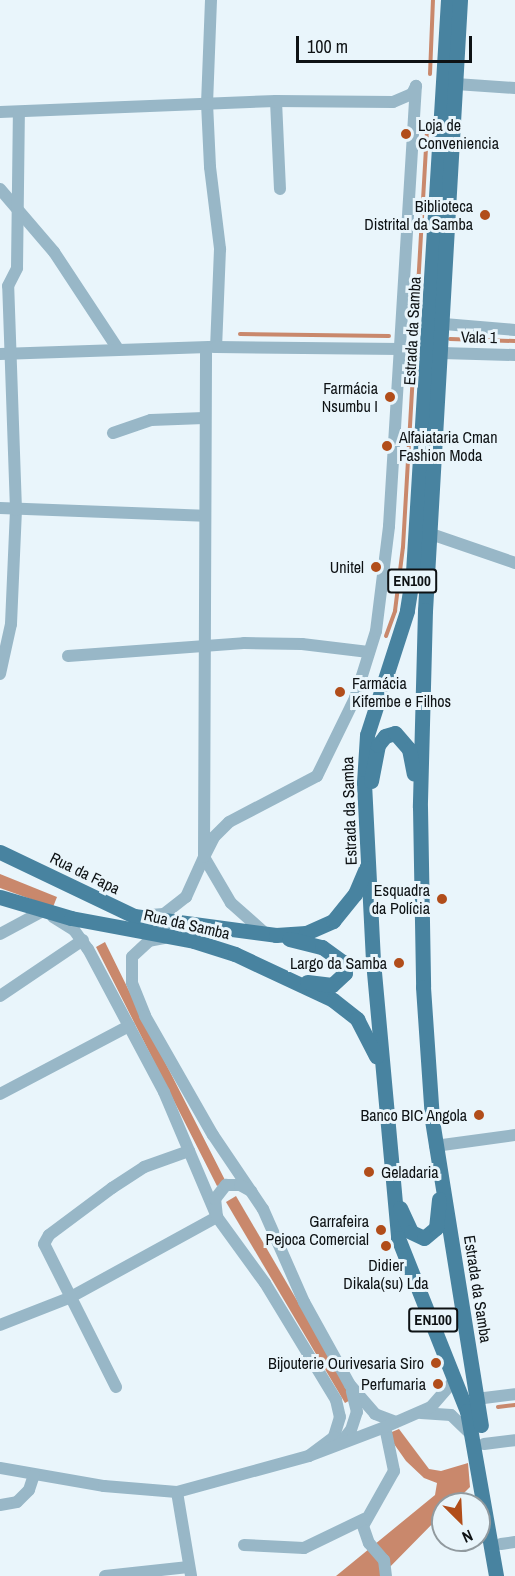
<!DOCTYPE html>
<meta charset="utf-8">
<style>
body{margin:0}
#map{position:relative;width:515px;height:1576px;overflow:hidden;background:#e9f5fb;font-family:"Archivo Narrow",sans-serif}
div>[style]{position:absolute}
.water>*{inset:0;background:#c9886c}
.stream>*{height:4px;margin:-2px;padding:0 2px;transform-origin:2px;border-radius:2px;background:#c9886c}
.minor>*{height:12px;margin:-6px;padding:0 6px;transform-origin:6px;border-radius:6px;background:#98b7c7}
.major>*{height:15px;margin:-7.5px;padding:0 7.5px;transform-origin:7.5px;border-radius:7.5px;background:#4883a0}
.dots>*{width:16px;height:16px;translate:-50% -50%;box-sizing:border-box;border:3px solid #e9f5fb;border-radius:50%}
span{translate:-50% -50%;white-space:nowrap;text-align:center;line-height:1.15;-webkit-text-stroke:6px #e9f5fb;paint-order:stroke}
.shield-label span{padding:2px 4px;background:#e9f5fb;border:2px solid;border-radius:4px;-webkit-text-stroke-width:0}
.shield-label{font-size:15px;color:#0e1214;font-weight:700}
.poi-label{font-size:16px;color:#0e1214}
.left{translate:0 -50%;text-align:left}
.right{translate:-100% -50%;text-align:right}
.street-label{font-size:16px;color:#0e1214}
.north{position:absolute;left:431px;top:1492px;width:60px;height:60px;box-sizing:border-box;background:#e9f5fb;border:2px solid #919a9f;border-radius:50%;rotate:156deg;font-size:16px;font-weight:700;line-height:24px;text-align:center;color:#0e1214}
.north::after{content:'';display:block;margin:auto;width:21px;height:27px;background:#b14d1a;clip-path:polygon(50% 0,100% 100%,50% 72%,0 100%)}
.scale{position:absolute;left:296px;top:36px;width:176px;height:27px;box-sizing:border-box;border:3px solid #0e1214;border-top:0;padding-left:8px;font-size:18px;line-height:21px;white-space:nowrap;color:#0e1214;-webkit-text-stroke:4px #e9f5fb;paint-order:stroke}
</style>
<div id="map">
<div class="water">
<i style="clip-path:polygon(0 874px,57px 897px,53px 907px,0 888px)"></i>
<i style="clip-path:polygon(105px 942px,138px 1009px,226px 1182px,217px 1186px,96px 947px)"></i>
<i style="clip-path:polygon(236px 1196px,354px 1398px,345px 1403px,226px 1202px)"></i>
<i style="clip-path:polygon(399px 1429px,429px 1469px,441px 1471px,468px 1463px,470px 1487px,453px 1504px,443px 1504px,443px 1513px,381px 1576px,336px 1576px,435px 1495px,437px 1483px,424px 1478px,406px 1461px,387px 1434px)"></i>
</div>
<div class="stream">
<i style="left:430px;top:74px;width:74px;rotate:-87.7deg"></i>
<i style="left:240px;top:334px;width:149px;rotate:0.8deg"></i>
<i style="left:450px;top:339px;width:65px;rotate:1.8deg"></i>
<i style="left:386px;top:636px;width:27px;rotate:-70deg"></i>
<i style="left:395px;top:611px;width:64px;rotate:-82.9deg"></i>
<i style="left:403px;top:547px;width:419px;rotate:-86.7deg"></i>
<i style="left:498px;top:1407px;width:17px;rotate:-7deg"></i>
</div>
<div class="minor">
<i style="left:211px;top:0;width:103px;rotate:92.2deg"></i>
<i style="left:207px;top:103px;width:64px;rotate:87.3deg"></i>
<i style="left:210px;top:167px;width:83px;rotate:83deg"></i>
<i style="left:220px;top:249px;width:98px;rotate:92.3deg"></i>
<i style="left:456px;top:84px;width:59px;rotate:3.9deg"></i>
<i style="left:276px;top:101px;width:88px;rotate:87.4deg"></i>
<i style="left:0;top:112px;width:276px;rotate:-2.3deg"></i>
<i style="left:276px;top:101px;width:117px;rotate:0.5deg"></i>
<i style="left:393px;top:102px;width:21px;rotate:-23deg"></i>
<i style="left:412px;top:94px;width:9px;rotate:-63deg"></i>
<i style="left:0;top:189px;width:83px;rotate:49.4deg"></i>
<i style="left:54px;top:252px;width:116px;rotate:56.6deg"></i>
<i style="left:444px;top:324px;width:71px;rotate:4.8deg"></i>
<i style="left:442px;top:353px;width:73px;rotate:1.6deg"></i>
<i style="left:0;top:354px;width:216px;rotate:-1.9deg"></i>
<i style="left:216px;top:347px;width:185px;rotate:0.6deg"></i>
<i style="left:113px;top:433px;width:40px;rotate:-18.9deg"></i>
<i style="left:151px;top:420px;width:53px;rotate:-2.2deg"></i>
<i style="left:0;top:508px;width:204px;rotate:2.2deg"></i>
<i style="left:431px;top:534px;width:89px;rotate:19deg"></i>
<i style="left:68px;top:656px;width:176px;rotate:-4.2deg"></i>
<i style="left:244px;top:643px;width:58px;rotate:1deg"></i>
<i style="left:302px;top:644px;width:67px;rotate:6.8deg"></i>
<i style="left:0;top:674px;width:51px;rotate:-77.6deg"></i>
<i style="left:11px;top:624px;width:114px;rotate:-87.5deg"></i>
<i style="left:16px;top:510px;width:224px;rotate:-92deg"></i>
<i style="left:8px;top:286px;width:20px;rotate:-63deg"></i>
<i style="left:17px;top:268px;width:156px;rotate:-89.3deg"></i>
<i style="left:204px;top:857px;width:22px;rotate:-63deg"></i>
<i style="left:214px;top:837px;width:21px;rotate:-45deg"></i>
<i style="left:229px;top:822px;width:99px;rotate:-27.6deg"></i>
<i style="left:317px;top:776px;width:87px;rotate:-64deg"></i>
<i style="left:355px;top:698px;width:70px;rotate:-72.6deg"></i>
<i style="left:376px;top:631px;width:106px;rotate:-82.9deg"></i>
<i style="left:389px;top:526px;width:441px;rotate:-86.5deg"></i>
<i style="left:204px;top:857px;width:53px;rotate:59.6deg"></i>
<i style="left:231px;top:903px;width:47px;rotate:41.5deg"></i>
<i style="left:150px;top:915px;width:14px;rotate:-4deg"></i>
<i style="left:164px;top:914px;width:28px;rotate:-38deg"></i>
<i style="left:186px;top:897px;width:44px;rotate:-65.8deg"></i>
<i style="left:204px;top:857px;width:509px;rotate:-89.77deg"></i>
<i style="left:53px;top:917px;width:25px;rotate:32deg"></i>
<i style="left:74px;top:930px;width:24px;rotate:54deg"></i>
<i style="left:88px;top:949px;width:162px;rotate:62deg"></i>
<i style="left:164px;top:1092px;width:136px;rotate:67deg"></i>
<i style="left:217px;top:1217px;width:82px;rotate:54deg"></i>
<i style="left:265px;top:1283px;width:137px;rotate:58.7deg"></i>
<i style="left:336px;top:1400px;width:17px;rotate:77deg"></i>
<i style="left:340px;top:1417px;width:21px;rotate:107deg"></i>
<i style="left:334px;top:1437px;width:31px;rotate:143deg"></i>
<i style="left:0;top:934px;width:47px;rotate:-28.2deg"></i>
<i style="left:164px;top:938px;width:15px;rotate:169deg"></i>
<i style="left:149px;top:941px;width:23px;rotate:137deg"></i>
<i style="left:132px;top:957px;width:26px;rotate:90deg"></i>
<i style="left:132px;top:983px;width:35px;rotate:68deg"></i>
<i style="left:145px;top:1016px;width:137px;rotate:60.3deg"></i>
<i style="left:213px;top:1135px;width:89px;rotate:56deg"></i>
<i style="left:263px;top:1209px;width:102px;rotate:66.2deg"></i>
<i style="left:304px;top:1302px;width:95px;rotate:61deg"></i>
<i style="left:350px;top:1385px;width:38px;rotate:49deg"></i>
<i style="left:375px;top:1414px;width:22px;rotate:21deg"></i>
<i style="left:0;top:996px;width:100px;rotate:-34deg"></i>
<i style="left:0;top:1094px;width:146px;rotate:-27.8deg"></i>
<i style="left:435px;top:1146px;width:81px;rotate:-7.8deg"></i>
<i style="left:0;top:1325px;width:74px;rotate:-21.4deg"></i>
<i style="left:69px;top:1298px;width:169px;rotate:-28.7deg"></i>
<i style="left:217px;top:1217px;width:18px;rotate:-96deg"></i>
<i style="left:215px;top:1199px;width:18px;rotate:-52deg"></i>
<i style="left:226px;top:1185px;width:14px"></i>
<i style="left:240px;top:1185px;width:13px;rotate:29deg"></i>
<i style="left:116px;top:1387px;width:160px;rotate:-116.7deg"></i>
<i style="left:44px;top:1244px;width:10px;rotate:-61deg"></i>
<i style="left:49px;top:1235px;width:79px;rotate:-36.7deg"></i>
<i style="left:112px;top:1188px;width:38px;rotate:-33deg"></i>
<i style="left:144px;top:1167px;width:48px;rotate:-19.6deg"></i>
<i style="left:476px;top:1399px;width:39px;rotate:-7deg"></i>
<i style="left:421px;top:1413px;width:30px;rotate:4deg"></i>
<i style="left:451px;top:1415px;width:28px;rotate:44deg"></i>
<i style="left:385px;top:1427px;width:45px;rotate:78.4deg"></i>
<i style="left:394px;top:1471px;width:63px;rotate:119.4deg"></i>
<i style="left:363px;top:1526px;width:18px;rotate:71deg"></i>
<i style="left:369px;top:1543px;width:23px;rotate:49deg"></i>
<i style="left:384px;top:1560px;width:16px;rotate:83deg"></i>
<i style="left:342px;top:1441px;width:14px;rotate:-51deg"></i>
<i style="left:351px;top:1430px;width:19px;rotate:-72deg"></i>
<i style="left:357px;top:1412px;width:21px;rotate:-104deg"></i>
<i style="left:484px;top:1444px;width:31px;rotate:-7deg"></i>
<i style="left:0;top:1468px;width:106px;rotate:9.8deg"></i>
<i style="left:104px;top:1486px;width:73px;rotate:4.7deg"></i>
<i style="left:177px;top:1492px;width:137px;rotate:-15.3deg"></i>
<i style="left:309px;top:1456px;width:81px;rotate:-20.9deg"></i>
<i style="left:385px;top:1427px;width:50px;rotate:-23.5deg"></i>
<i style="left:431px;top:1407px;width:33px;rotate:-49deg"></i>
<i style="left:453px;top:1382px;width:10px;rotate:-90deg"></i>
<i style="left:177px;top:1492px;width:85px;rotate:80.5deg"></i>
<i style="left:0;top:1505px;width:17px;rotate:-10deg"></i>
<i style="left:17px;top:1502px;width:17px;rotate:-45deg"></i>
<i style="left:29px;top:1490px;width:16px;rotate:-72deg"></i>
<i style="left:501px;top:1544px;width:14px;rotate:-8deg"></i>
<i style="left:244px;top:1545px;width:60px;rotate:2.9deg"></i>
<i style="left:304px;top:1548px;width:67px;rotate:-25.8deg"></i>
<i style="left:105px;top:1576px;width:84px;rotate:-6.1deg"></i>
</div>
<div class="major">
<i style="left:448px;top:0;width:573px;rotate:93.5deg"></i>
<i style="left:413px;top:572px;width:39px;rotate:99deg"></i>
<i style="left:407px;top:611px;width:130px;rotate:107.9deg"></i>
<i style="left:367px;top:735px;width:48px;rotate:93.6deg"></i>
<i style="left:364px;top:783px;width:178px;rotate:87.1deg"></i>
<i style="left:373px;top:961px;width:278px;rotate:84.8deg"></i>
<i style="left:398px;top:1238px;width:186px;rotate:68.3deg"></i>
<i style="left:467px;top:1411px;width:168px;rotate:80deg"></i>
<i style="left:460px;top:0;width:611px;rotate:93.28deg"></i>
<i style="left:425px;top:610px;width:197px;rotate:91.5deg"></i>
<i style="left:420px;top:807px;width:180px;rotate:89deg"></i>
<i style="left:423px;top:987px;width:133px;rotate:86.1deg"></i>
<i style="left:432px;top:1120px;width:309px;rotate:80.9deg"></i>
<i style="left:371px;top:781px;width:37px;rotate:-79deg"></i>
<i style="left:378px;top:745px;width:11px;rotate:-52deg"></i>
<i style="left:385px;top:736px;width:10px;rotate:-17deg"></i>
<i style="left:395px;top:733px;width:21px;rotate:49deg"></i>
<i style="left:409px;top:749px;width:25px;rotate:79deg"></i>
<i style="left:0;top:852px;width:148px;rotate:25.5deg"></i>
<i style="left:134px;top:916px;width:143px;rotate:7.6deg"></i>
<i style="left:276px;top:935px;width:30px;rotate:-4deg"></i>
<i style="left:306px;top:933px;width:30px;rotate:-24deg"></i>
<i style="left:333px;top:921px;width:35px;rotate:-51deg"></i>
<i style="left:355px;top:894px;width:28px;rotate:-67deg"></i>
<i style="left:0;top:897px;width:74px;rotate:16.5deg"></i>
<i style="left:71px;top:918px;width:125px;rotate:10.6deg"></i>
<i style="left:194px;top:941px;width:43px;rotate:17.6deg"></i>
<i style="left:235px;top:954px;width:108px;rotate:25.1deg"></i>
<i style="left:333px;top:1000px;width:31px;rotate:38deg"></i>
<i style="left:357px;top:1019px;width:42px;rotate:62.8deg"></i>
<i style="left:289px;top:939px;width:34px;rotate:14deg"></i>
<i style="left:322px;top:947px;width:26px;rotate:36deg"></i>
<i style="left:343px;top:962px;width:11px;rotate:80deg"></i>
<i style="left:345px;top:973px;width:18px;rotate:137deg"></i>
<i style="left:332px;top:985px;width:25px;rotate:-173deg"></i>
<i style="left:400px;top:1208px;width:26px;rotate:65deg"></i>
<i style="left:411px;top:1232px;width:14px;rotate:25deg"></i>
<i style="left:424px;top:1238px;width:16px;rotate:-40deg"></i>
<i style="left:436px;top:1228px;width:29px;rotate:-84deg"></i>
</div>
<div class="dots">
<i style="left:406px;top:134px;background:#b14d1a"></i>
<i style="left:485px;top:215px;background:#b14d1a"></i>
<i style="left:390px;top:397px;background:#b14d1a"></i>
<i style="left:387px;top:446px;background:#b14d1a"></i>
<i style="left:376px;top:567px;background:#b14d1a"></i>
<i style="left:340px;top:692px;background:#b14d1a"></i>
<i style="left:442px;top:899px;background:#b14d1a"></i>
<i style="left:399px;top:963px;background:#b14d1a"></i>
<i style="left:479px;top:1115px;background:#b14d1a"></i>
<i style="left:369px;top:1172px;background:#b14d1a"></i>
<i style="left:381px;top:1230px;background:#b14d1a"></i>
<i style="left:386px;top:1246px;background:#b14d1a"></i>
<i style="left:436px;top:1363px;background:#b14d1a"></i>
<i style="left:438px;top:1384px;background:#b14d1a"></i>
</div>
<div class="shield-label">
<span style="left:412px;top:581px">EN100</span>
<span style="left:433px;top:1320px">EN100</span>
</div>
<div class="poi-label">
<span class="left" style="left:418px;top:134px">Loja de<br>Conveniencia</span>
<span class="right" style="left:473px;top:215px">Biblioteca<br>Distrital da Samba</span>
<span class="right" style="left:378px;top:397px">Farmácia<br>Nsumbu I</span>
<span class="left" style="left:399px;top:446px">Alfaiataria Cman<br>Fashion Moda</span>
<span class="right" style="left:364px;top:567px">Unitel</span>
<span class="left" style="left:352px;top:692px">Farmácia<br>Kifembe e Filhos</span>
<span class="right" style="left:430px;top:899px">Esquadra<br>da Polícia</span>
<span class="right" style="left:387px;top:963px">Largo da Samba</span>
<span class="right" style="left:467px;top:1115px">Banco BIC Angola</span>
<span class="left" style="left:381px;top:1172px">Geladaria</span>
<span class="right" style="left:369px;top:1230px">Garrafeira<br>Pejoca Comercial</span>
<span style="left:386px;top:1274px">Didier<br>Dikala(su) Lda</span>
<span class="right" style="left:424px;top:1363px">Bijouterie Ourivesaria Siro</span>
<span class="right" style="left:426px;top:1384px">Perfumaria</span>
</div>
<div class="street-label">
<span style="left:412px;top:331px;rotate:-87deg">Estrada da Samba</span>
<span style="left:479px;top:337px;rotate:1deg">Vala 1</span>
<span style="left:349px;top:811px;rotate:-92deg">Estrada da Samba</span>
<span style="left:85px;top:873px;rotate:26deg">Rua da Fapa</span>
<span style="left:187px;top:924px;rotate:13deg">Rua da Samba</span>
<span style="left:478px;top:1289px;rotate:81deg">Estrada da Samba</span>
</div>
<div class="north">N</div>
<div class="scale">100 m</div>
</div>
